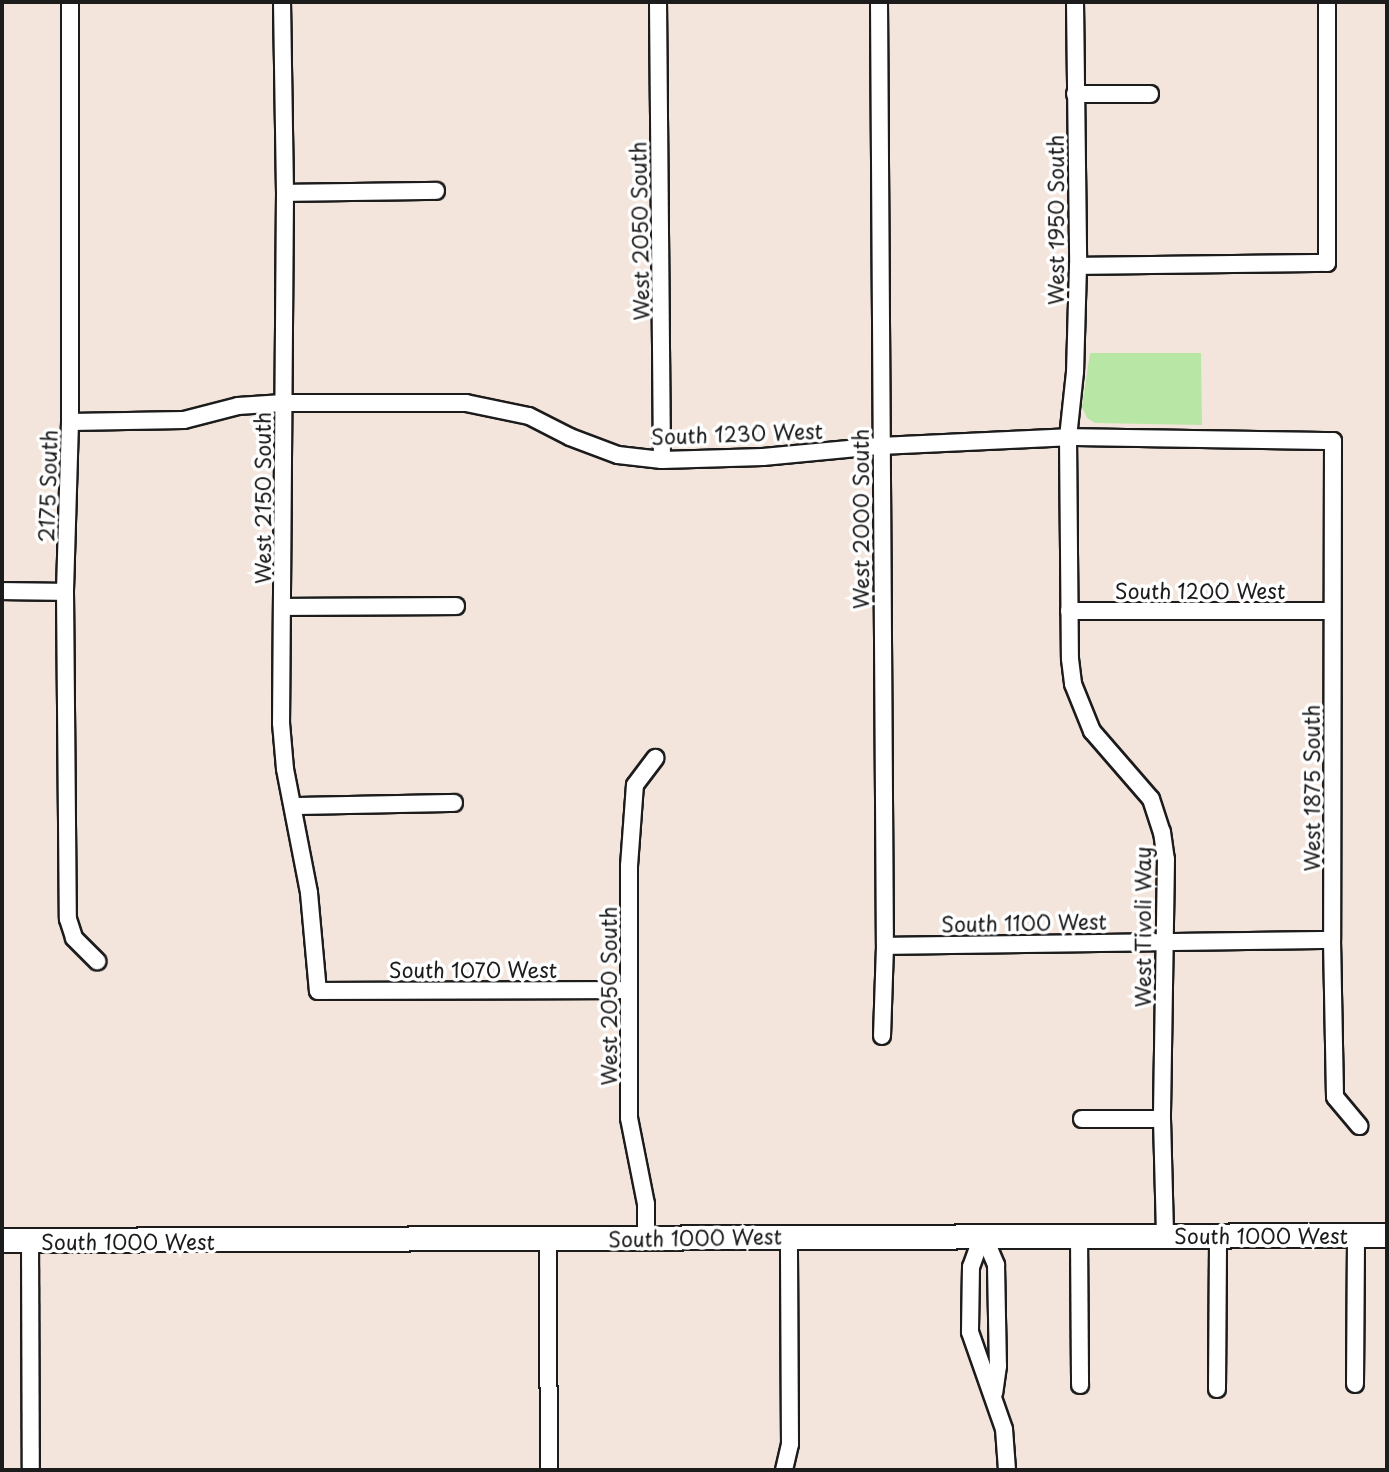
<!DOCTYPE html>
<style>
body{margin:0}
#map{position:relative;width:1389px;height:1472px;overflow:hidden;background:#f3e5db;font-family:"Playpen Sans",sans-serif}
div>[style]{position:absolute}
.green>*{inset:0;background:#b8e6a5}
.roads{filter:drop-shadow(2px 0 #1c1c1c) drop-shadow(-2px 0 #1c1c1c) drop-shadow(0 2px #1c1c1c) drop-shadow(0 -2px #1c1c1c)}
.street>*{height:16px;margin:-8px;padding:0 8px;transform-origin:8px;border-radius:8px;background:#fff}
.secondary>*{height:23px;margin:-11.5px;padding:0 11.5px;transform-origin:11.5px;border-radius:11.5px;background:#fff}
span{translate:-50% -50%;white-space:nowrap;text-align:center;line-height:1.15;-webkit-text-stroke:7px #fff;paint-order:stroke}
.street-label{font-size:21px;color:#1c1c1c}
.frame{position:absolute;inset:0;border:4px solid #1c1c1c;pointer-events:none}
</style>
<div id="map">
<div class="green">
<i style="clip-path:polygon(1090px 353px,1201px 353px,1202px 425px,1095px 423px,1087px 418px,1082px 407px)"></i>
</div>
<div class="roads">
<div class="street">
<i style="left:70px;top:2px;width:420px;rotate:90deg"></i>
<i style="left:70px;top:422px;width:170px;rotate:91.7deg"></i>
<i style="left:65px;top:592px;width:327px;rotate:89.5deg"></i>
<i style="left:68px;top:919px;width:20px;rotate:72deg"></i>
<i style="left:74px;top:938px;width:33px;rotate:45deg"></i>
<i style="left:282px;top:2px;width:191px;rotate:89.1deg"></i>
<i style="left:285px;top:193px;width:530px;rotate:90.43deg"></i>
<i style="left:281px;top:723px;width:46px;rotate:85deg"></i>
<i style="left:285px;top:769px;width:126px;rotate:79deg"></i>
<i style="left:309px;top:893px;width:98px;rotate:84.8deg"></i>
<i style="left:318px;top:991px;width:311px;rotate:-0.2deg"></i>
<i style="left:658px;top:2px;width:458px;rotate:89.5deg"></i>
<i style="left:879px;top:2px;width:944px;rotate:89.64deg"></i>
<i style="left:885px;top:946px;width:90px;rotate:91.9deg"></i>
<i style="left:1075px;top:2px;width:264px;rotate:89.3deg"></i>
<i style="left:1078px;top:266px;width:106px;rotate:91.6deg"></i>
<i style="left:1075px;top:372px;width:65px;rotate:96.1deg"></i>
<i style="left:1068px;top:437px;width:222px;rotate:89.5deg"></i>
<i style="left:1070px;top:659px;width:25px;rotate:83deg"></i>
<i style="left:1073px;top:684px;width:51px;rotate:68deg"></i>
<i style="left:1092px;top:731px;width:90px;rotate:49.1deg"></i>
<i style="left:1151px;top:799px;width:35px;rotate:72deg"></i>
<i style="left:1162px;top:832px;width:27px;rotate:82deg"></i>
<i style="left:1166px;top:859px;width:260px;rotate:90.9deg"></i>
<i style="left:1162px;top:1119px;width:115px;rotate:88.5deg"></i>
<i style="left:1075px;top:94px;width:75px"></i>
<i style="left:285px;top:193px;width:151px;rotate:-0.8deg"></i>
<i style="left:1078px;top:266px;width:249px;rotate:-0.7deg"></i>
<i style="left:1327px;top:263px;width:261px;rotate:-90deg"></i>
<i style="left:70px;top:422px;width:114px;rotate:-1deg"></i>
<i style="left:184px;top:420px;width:56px;rotate:-14.5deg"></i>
<i style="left:238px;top:406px;width:45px;rotate:-3.8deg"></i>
<i style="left:283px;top:403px;width:183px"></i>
<i style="left:466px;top:403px;width:64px;rotate:11.7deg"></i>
<i style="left:529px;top:416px;width:46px;rotate:27.1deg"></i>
<i style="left:570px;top:437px;width:51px;rotate:20.6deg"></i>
<i style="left:618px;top:455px;width:44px;rotate:6.5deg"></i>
<i style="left:662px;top:460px;width:101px;rotate:-1.7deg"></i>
<i style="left:763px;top:457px;width:118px;rotate:-5.4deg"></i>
<i style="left:880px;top:446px;width:188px;rotate:-2.7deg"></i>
<i style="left:1068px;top:437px;width:265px;rotate:0.9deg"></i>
<i style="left:1333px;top:441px;width:499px;rotate:90.1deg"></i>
<i style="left:1332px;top:940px;width:157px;rotate:88.9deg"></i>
<i style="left:1335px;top:1097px;width:38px;rotate:50deg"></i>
<i style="left:2px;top:591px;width:63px;rotate:0.9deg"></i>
<i style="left:282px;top:607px;width:174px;rotate:-0.3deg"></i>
<i style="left:1069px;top:611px;width:263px"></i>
<i style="left:293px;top:806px;width:161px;rotate:-1.1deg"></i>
<i style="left:885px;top:946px;width:447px;rotate:-0.8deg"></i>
<i style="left:1082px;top:1119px;width:80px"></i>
<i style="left:983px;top:1234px;width:35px;rotate:110deg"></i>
<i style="left:971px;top:1267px;width:65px;rotate:90.9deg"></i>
<i style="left:970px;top:1332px;width:103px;rotate:70.7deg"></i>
<i style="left:1004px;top:1429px;width:41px;rotate:85.8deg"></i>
<i style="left:983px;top:1234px;width:34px;rotate:67deg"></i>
<i style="left:996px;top:1265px;width:101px;rotate:88.9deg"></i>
<i style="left:998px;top:1366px;width:27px;rotate:98deg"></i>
<i style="left:1079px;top:1234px;width:151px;rotate:89.6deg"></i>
<i style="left:646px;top:1239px;width:35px;rotate:-90deg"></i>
<i style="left:646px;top:1204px;width:88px;rotate:-101.2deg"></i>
<i style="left:629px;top:1118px;width:252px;rotate:-90deg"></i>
<i style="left:629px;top:866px;width:81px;rotate:-85.8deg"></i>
<i style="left:635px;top:785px;width:34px;rotate:-53deg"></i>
<i style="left:30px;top:1240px;width:230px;rotate:89.8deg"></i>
<i style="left:548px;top:1240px;width:230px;rotate:89.8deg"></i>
<i style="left:1355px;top:1384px;width:148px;rotate:-89.6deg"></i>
<i style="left:1217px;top:1389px;width:153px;rotate:-89.6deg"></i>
<i style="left:784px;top:1470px;width:27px;rotate:-77deg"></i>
<i style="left:790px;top:1444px;width:208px;rotate:-90.3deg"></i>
</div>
<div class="secondary">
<i style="left:2px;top:1240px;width:1385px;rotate:-0.21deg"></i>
</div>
</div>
<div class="street-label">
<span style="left:1055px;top:220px;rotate:-90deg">West 1950 South</span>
<span style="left:639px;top:231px;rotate:-91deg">West 2050 South</span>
<span style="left:737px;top:433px;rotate:-2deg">South 1230 West</span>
<span style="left:47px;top:486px;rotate:-88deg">2175 South</span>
<span style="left:262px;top:498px;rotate:-90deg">West 2150 South</span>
<span style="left:860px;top:519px;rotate:-90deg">West 2000 South</span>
<span style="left:1200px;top:590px">South 1200 West</span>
<span style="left:1311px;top:788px;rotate:-90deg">West 1875 South</span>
<span style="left:1024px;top:922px;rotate:-1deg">South 1100 West</span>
<span style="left:1142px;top:927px;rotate:-90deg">West Tivoli Way</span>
<span style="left:473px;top:969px">South 1070 West</span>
<span style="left:608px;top:996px;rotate:-90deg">West 2050 South</span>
<span style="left:1261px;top:1235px">South 1000 West</span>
<span style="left:695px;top:1237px;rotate:-1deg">South 1000 West</span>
<span style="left:128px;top:1241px">South 1000 West</span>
</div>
<div class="frame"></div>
</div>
